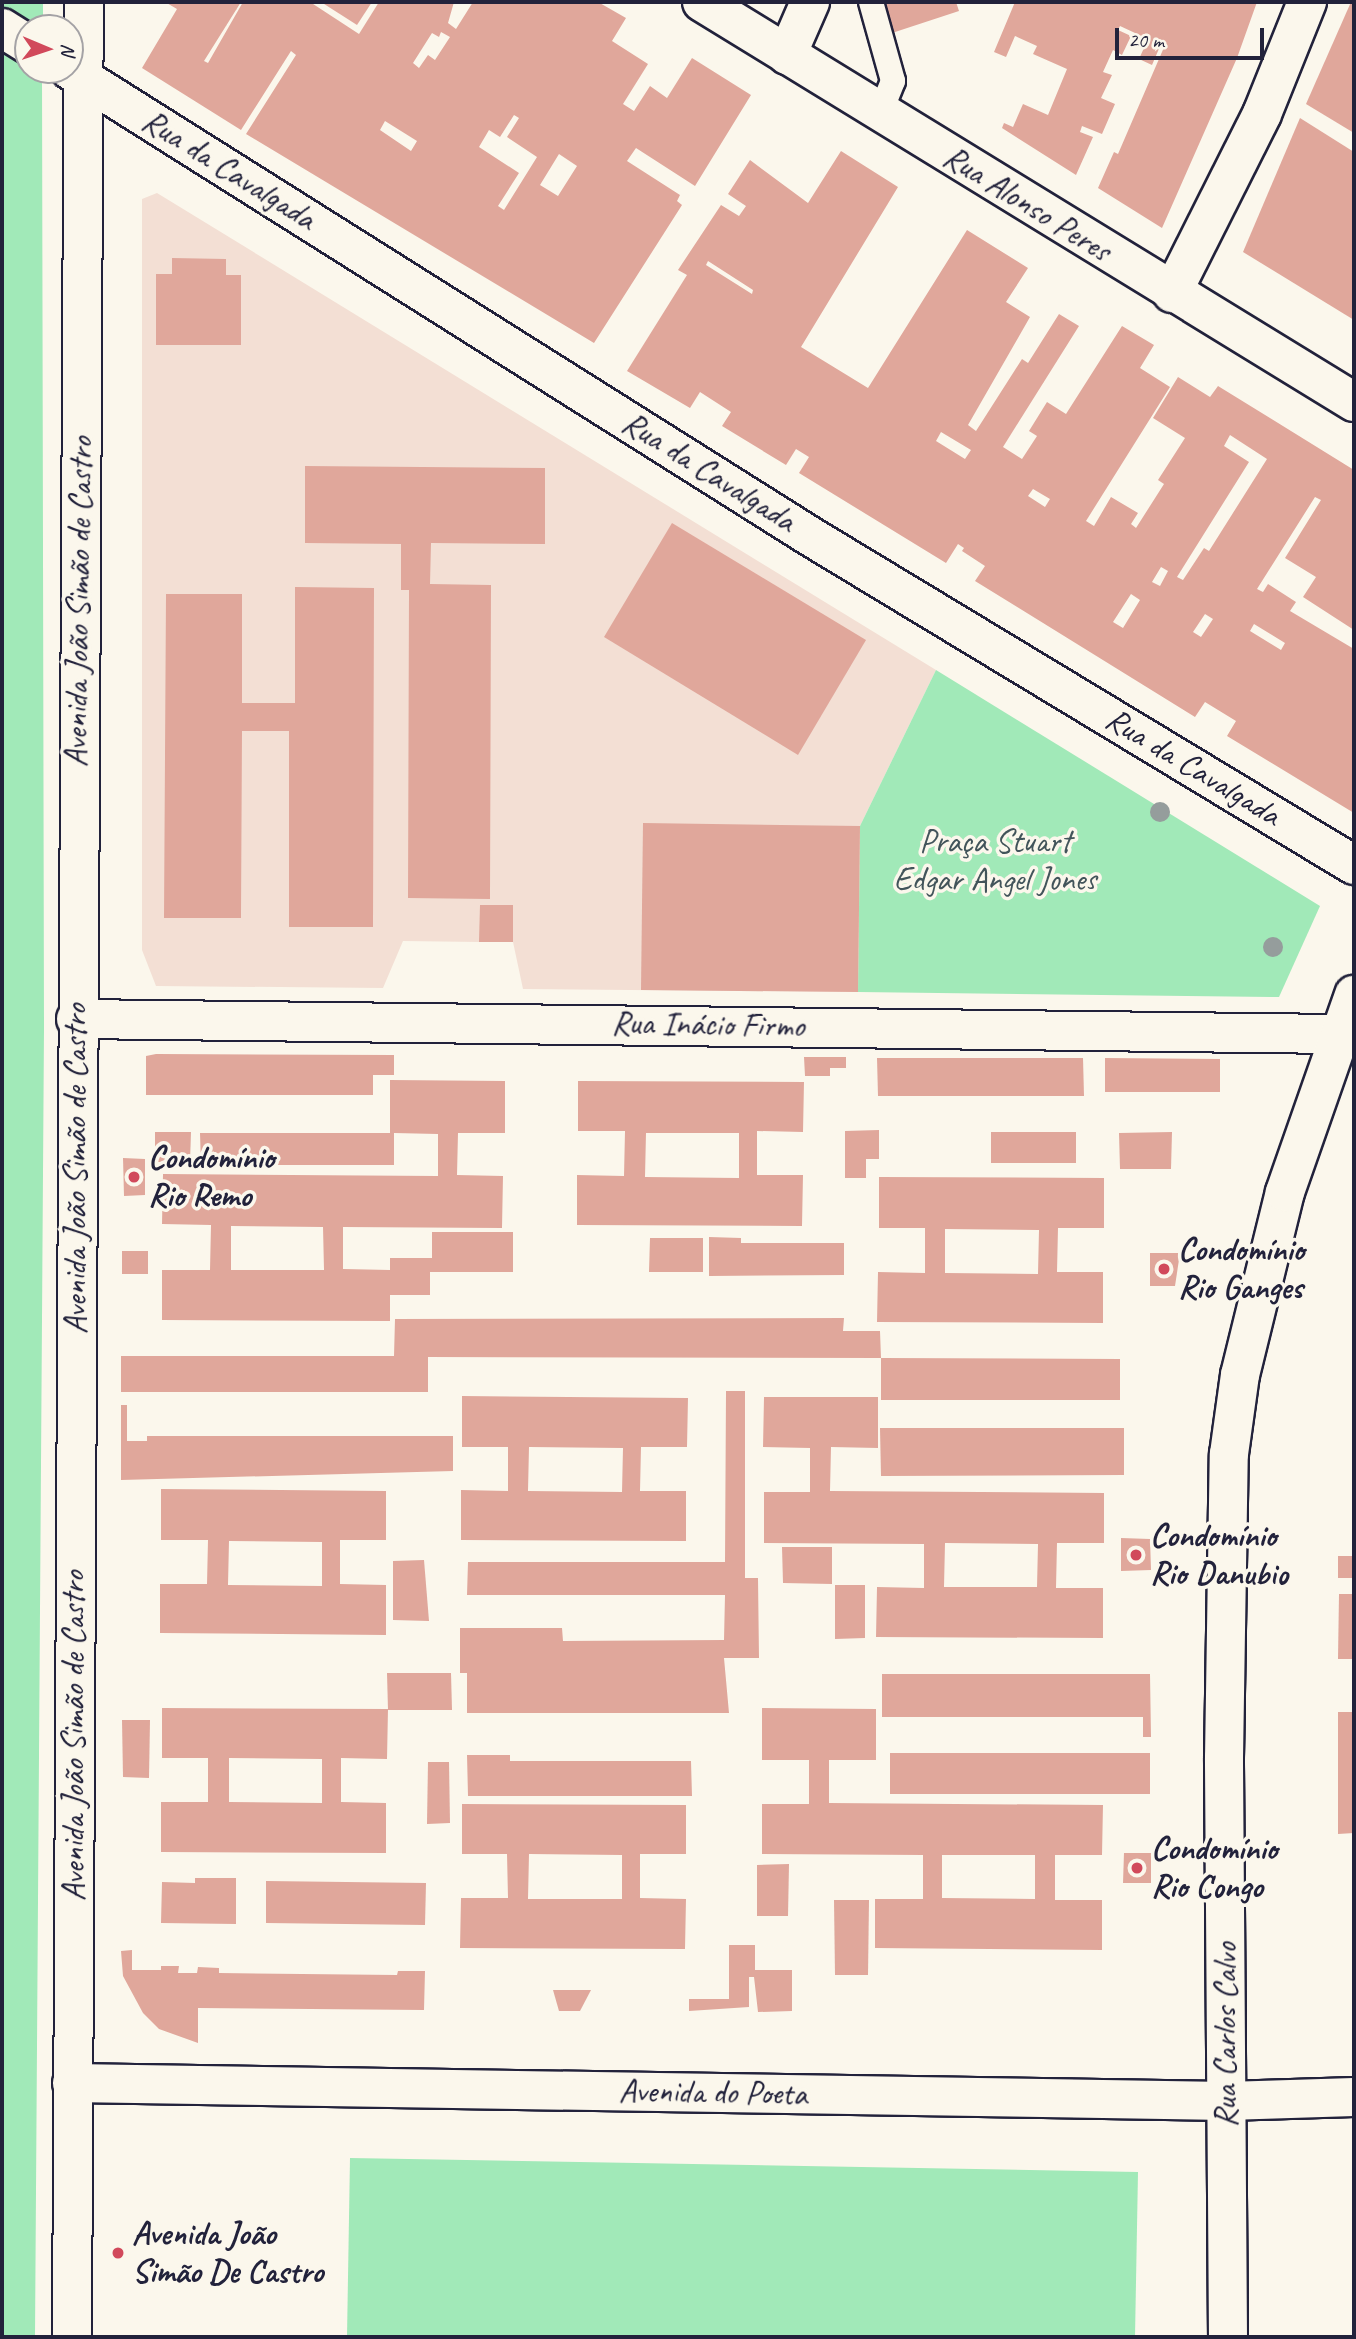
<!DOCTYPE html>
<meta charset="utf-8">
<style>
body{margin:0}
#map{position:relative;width:1356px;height:2339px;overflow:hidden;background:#fbf7ec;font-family:Caveat,sans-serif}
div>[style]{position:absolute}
.built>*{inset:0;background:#f3dfd4}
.green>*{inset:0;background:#a1e9b8}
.building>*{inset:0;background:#e0a79b}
.roads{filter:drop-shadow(2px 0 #22223b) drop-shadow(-2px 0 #22223b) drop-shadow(0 2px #22223b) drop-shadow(0 -2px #22223b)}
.lane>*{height:24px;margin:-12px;padding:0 12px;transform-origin:12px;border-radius:12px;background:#fbf7ec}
.street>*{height:38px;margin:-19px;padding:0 19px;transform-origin:19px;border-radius:19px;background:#fbf7ec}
.secondary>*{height:38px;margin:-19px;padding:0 19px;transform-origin:19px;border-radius:19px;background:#fbf7ec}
.trees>*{width:20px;height:20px;margin:-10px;border-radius:50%;background:#959d9c}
.dots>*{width:19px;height:19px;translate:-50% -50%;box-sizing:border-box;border:4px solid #fbf7ec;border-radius:50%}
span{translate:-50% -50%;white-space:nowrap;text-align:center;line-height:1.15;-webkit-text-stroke:7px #fbf7ec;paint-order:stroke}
.street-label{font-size:33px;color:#22223b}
.park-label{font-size:33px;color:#42545a}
.poi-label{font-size:33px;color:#22223b;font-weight:700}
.left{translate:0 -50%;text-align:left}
.frame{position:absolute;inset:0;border:4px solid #22223b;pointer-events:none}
.north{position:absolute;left:14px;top:14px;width:70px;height:70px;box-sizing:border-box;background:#fbf7ec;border:2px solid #a4a2a5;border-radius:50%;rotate:92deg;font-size:19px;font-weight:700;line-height:28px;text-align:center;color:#22223b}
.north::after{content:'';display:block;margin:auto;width:24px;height:32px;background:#d1495b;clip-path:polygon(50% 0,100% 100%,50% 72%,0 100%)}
.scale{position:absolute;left:1115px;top:28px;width:149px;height:32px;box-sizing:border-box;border:4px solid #22223b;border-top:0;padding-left:9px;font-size:21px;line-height:24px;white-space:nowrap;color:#22223b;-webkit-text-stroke:5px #fbf7ec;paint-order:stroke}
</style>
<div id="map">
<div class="built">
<i style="clip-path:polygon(157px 193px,936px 670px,860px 826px,858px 992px,523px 989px,513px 942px,479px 942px,403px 941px,383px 988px,156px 986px,142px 950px,142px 199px)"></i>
</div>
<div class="green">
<i style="clip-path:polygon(2px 2px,43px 2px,43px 28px,28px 28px,28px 70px,42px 70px,44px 1029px,35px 2337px,2px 2337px)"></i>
<i style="clip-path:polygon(936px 670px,1320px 906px,1279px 997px,858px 992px,860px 826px)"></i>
<i style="clip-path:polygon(350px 2158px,1138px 2172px,1135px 2337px,347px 2337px)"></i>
</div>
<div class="building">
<i style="clip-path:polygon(evenodd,165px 2px,241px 2px,204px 61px,208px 63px,243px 2px,310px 2px,359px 34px,379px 2px,454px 2px,448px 23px,456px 29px,473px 2px,598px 2px,626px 18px,612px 41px,648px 64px,623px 104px,634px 111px,650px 86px,667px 98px,692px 58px,751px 95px,695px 186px,636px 148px,627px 161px,680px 195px,677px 201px,682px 205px,594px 343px,246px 134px,296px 55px,291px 51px,241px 130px,142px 68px,177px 9px,165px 2px,441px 32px,450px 37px,435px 60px,428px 55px,419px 68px,413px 63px,432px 33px,439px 37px,441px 32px,165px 2px,514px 115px,519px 118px,507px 137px,537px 157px,504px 210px,498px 206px,519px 173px,479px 147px,489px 130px,500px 137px,514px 115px,165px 2px,385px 121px,417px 141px,411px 151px,380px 130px,385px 121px,165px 2px,559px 154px,577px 166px,558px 196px,540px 185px,559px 154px)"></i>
<i style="clip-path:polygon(321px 2px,372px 2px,357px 25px)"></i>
<i style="clip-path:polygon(881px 2px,956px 2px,959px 11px,892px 33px)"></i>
<i style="clip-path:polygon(1015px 2px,1257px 2px,1237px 58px,1162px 228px,1098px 188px,1114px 152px,1118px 154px,1165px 45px,1161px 44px,1152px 65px,1139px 59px,1148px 39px,1120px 26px,1118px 30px,1131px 36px,1122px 55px,1113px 50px,1103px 72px,1112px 75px,1101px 98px,1115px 104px,1102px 134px,1082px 126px,1080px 132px,1093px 137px,1076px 175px,1002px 128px,1004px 123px,1013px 127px,1023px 104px,1048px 115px,1067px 69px,1033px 54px,1037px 46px,1015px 36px,1006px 57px,994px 52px)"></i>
<i style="clip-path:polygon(1351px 2px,1354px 2px,1354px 133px,1306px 104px)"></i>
<i style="clip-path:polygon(1300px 118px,1354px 152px,1354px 320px,1243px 252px)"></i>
<i style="clip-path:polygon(evenodd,841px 151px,898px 187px,801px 347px,868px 388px,967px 230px,1028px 268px,1006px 302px,1030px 317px,968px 425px,976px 431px,1022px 359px,1028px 363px,1059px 314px,1079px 326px,1003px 447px,1022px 459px,1037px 436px,1029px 431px,1047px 402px,1066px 414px,1122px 326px,1154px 345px,1140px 368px,1170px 387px,1086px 521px,1094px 526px,1111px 497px,1138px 513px,1131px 524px,1136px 528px,1164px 484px,1158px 480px,1185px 438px,1153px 418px,1178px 377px,1210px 397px,1218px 386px,1354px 470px,1354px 630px,1303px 597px,1316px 577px,1285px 558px,1321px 500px,1315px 497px,1257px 589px,1263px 592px,1268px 584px,1296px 602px,1290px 611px,1354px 649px,1354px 813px,1227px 736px,1236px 721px,1205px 702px,1195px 717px,975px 581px,985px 566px,962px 551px,964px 548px,958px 544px,946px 563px,799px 473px,809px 457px,796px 449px,786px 465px,722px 426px,731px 412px,700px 392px,690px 408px,627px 371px,687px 275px,678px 270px,721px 205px,739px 216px,746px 206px,728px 194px,750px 160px,808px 203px,841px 151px,708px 261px,753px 290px,752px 294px,706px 265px,708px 261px,841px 151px,941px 432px,971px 450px,965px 459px,936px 441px,941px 432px,841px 151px,1230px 435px,1267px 459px,1209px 551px,1204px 548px,1183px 580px,1177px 577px,1249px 462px,1224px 446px,1230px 435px,841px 151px,1033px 489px,1050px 499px,1045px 507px,1028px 496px,1033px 489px,841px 151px,1161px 567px,1168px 571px,1160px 586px,1152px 582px,1161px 567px,841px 151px,1131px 594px,1140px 600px,1123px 628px,1113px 622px,1131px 594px,841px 151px,1205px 614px,1213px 619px,1201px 637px,1193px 632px,1205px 614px,841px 151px,1254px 624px,1285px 643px,1281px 650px,1250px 631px,1254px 624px)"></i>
<i style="clip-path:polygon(172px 258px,226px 259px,226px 275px,241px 275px,241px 345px,156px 345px,156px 274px,172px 274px)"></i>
<i style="clip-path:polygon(305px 466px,545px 468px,545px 544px,431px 543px,430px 584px,491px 585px,490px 899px,408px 898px,409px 590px,401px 590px,401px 544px,305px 543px)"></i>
<i style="clip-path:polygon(672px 523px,866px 640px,798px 755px,604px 637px)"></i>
<i style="clip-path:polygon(295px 587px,374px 588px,373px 927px,289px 927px,289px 731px,242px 731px,241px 918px,164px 918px,166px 594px,242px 594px,242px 703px,295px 703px)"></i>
<i style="clip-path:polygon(643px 823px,860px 826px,858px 992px,641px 990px)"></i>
<i style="clip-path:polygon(480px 905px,513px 905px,513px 942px,479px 942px)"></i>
<i style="clip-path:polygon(156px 1054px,394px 1055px,394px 1075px,373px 1075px,373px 1095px,146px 1095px,146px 1056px)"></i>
<i style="clip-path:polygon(804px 1057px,846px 1057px,846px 1068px,830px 1068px,830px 1076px,805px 1076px)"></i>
<i style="clip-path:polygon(877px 1058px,1083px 1058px,1084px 1096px,878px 1096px)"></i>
<i style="clip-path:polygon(1105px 1058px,1220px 1059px,1220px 1092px,1105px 1092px)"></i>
<i style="clip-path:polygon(evenodd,390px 1080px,505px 1081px,505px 1133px,458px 1133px,457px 1175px,503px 1176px,502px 1228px,343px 1227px,343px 1269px,390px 1270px,390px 1258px,432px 1258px,432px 1232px,513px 1232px,513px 1272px,430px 1272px,430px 1295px,390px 1295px,390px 1321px,162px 1320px,162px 1270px,210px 1270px,211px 1225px,162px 1224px,163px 1174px,438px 1176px,438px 1134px,394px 1133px,394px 1165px,201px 1165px,200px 1133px,390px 1133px,390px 1080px,231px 1226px,323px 1227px,324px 1270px,231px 1270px,231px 1226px)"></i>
<i style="clip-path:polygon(evenodd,578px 1081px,804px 1082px,803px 1132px,757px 1131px,757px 1175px,803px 1175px,802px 1226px,577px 1225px,577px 1175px,624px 1176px,625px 1131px,578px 1131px,578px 1081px,646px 1133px,739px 1133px,739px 1178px,645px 1177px,646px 1133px)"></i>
<i style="clip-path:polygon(879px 1130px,879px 1159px,866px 1159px,866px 1178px,845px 1178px,845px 1131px)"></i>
<i style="clip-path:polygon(155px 1132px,191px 1132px,190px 1162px,155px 1162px)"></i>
<i style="clip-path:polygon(991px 1132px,1076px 1132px,1076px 1163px,991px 1163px)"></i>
<i style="clip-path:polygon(1172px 1132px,1171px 1169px,1120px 1169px,1119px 1133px)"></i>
<i style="clip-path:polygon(123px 1158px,145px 1159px,145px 1195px,124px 1196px)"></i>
<i style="clip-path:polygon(evenodd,879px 1177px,1104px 1178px,1104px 1228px,1058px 1228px,1057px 1272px,1103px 1272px,1103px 1323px,877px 1322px,878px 1272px,925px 1273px,925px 1228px,879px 1228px,879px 1177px,945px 1229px,1039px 1230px,1038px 1274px,945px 1273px,945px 1229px)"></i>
<i style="clip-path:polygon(709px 1237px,741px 1238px,741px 1243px,844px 1243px,844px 1275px,709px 1276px)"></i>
<i style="clip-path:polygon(650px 1238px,703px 1238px,703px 1272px,649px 1272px)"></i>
<i style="clip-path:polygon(122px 1251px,148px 1251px,148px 1274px,122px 1274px)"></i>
<i style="clip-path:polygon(1150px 1253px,1180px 1253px,1175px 1286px,1150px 1286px)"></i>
<i style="clip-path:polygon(844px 1318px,843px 1331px,880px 1331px,881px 1358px,428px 1357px,428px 1392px,121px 1392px,121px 1356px,394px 1356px,395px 1319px)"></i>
<i style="clip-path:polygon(881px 1358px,1120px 1359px,1120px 1400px,881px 1400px)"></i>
<i style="clip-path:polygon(726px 1391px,745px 1391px,745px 1578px,758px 1578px,759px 1658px,724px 1658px,729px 1713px,467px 1713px,467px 1673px,460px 1673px,460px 1628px,562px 1628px,563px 1641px,724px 1640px,725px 1595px,467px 1595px,468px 1562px,725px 1562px)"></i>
<i style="clip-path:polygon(evenodd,462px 1396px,688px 1398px,687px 1447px,641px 1447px,640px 1491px,686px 1491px,686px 1541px,461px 1540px,461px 1490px,508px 1491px,508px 1447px,462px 1447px,462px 1396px,529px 1447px,623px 1448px,622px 1492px,528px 1491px,529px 1447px)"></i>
<i style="clip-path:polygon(evenodd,764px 1397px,878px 1397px,878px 1448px,831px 1447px,830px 1491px,1104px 1493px,1104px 1543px,1057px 1543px,1056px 1588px,1103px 1588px,1103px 1638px,876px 1637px,877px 1587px,924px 1588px,924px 1544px,764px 1543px,764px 1492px,810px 1492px,810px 1448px,763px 1447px,764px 1397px,945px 1543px,1038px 1544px,1037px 1587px,944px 1587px,945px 1543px)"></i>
<i style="clip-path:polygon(121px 1405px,127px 1405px,127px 1441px,147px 1441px,147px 1436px,453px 1436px,453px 1471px,121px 1480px)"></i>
<i style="clip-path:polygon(880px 1428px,1124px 1428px,1124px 1475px,881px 1476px)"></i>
<i style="clip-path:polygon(evenodd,161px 1489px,386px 1491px,386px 1540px,340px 1540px,340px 1584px,386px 1585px,386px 1635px,160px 1633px,160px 1584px,207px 1584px,208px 1540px,161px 1540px,161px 1489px,229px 1541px,322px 1542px,322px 1586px,228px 1585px,229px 1541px)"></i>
<i style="clip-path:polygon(1121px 1538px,1150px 1539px,1151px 1570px,1121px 1571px)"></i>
<i style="clip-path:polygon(782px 1547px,832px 1547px,832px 1584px,783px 1583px)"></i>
<i style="clip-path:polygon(1338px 1556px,1354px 1556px,1354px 1578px,1338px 1578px)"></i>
<i style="clip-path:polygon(424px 1560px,429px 1621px,393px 1620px,393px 1561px)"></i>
<i style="clip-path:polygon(835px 1585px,865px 1585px,865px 1638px,835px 1639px)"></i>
<i style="clip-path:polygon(1339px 1594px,1354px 1594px,1354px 1659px,1338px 1659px)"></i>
<i style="clip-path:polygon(387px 1673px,451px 1673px,452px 1710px,388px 1710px)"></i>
<i style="clip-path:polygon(882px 1674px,1150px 1674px,1151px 1737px,1143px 1737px,1143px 1717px,882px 1717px)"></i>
<i style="clip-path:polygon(evenodd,162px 1708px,388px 1709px,387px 1759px,341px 1758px,341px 1802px,386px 1803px,386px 1853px,161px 1852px,161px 1802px,208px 1802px,208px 1758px,162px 1758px,162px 1708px,229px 1758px,322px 1759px,322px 1803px,229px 1802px,229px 1758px)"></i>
<i style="clip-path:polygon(evenodd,762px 1708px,876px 1709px,876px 1760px,829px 1760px,829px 1803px,1103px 1805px,1102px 1855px,1055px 1855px,1055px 1900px,1102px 1900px,1102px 1950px,875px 1948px,875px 1899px,923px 1899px,923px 1855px,762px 1854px,762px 1804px,809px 1804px,809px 1760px,762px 1760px,762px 1708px,942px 1855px,1035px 1855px,1035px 1899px,942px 1898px,942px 1855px)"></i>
<i style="clip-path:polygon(1338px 1712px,1354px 1712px,1354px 1833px,1338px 1834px)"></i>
<i style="clip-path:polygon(122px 1720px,150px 1720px,149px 1778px,123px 1777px)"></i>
<i style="clip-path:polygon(890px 1753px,1150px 1753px,1150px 1794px,890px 1794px)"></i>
<i style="clip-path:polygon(467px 1755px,510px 1755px,510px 1761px,691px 1761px,692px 1796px,468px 1796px)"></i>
<i style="clip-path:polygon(428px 1762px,449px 1762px,450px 1823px,427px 1824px)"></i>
<i style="clip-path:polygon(evenodd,462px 1804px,686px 1805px,686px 1854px,640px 1854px,640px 1898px,686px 1899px,685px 1949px,460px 1948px,461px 1898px,508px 1898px,507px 1854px,462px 1854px,462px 1804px,529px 1854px,622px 1855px,622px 1899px,528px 1899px,529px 1854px)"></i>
<i style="clip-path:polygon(1124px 1853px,1151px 1853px,1151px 1883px,1123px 1883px)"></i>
<i style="clip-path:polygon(789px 1864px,788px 1916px,757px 1916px,757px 1865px)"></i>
<i style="clip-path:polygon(195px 1878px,236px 1878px,236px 1924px,161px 1923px,162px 1882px,195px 1883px)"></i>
<i style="clip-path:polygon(266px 1881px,426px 1883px,425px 1925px,266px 1923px)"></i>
<i style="clip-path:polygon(834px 1900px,869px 1900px,868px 1975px,835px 1975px)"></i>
<i style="clip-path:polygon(729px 1945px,755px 1945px,755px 1970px,792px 1970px,792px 2011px,758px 2012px,754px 1977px,749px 1977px,749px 2007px,689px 2011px,689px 1999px,729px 1999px)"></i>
<i style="clip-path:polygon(132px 1950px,132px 1970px,161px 1970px,161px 1966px,179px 1966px,178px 1973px,197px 1973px,198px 1967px,219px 1968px,219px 1973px,397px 1975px,398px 1971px,425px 1971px,424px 2010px,198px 2008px,198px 2043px,159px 2029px,143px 2013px,123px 1976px,121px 1951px)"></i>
<i style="clip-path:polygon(553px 1990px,591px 1990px,580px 2011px,559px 2011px)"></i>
</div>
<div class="roads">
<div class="lane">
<i style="left:871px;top:2px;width:82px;rotate:74.4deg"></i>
<i style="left:893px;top:81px;width:35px;rotate:112deg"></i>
</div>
<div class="street">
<i style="left:2px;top:28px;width:31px;rotate:32deg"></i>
<i style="left:787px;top:55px;width:58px;rotate:-66.5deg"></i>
<i style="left:70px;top:70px;width:872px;rotate:32.21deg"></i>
<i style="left:808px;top:535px;width:638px;rotate:31.15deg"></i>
<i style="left:1172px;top:293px;width:200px;rotate:-63.3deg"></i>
<i style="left:1262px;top:114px;width:121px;rotate:-68.1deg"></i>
<i style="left:76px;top:1019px;width:1264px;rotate:0.68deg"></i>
<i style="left:72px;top:2083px;width:1155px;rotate:0.89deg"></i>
<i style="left:1227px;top:2101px;width:127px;rotate:-1.8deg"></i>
</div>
<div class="secondary">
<i style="left:702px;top:2px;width:765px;rotate:31.53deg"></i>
<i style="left:72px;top:2337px;width:2335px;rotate:-89.71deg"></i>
<i style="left:1228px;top:2337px;width:579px;rotate:-90.4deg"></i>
<i style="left:1224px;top:1758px;width:304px;rotate:-89.1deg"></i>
<i style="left:1229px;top:1454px;width:80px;rotate:-82.1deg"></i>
<i style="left:1240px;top:1375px;width:188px;rotate:-76.2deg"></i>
<i style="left:1285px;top:1192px;width:209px;rotate:-70.7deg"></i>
</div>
</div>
<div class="trees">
<i style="left:1160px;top:812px"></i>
<i style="left:1273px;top:947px"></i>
</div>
<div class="dots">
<i style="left:134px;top:1177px;background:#d1495b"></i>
<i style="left:1164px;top:1269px;background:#d1495b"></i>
<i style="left:1136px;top:1555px;background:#d1495b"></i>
<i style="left:1137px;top:1868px;background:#d1495b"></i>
<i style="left:118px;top:2253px;background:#d1495b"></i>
</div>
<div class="street-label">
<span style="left:229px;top:170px;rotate:32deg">Rua da Cavalgada</span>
<span style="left:1027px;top:204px;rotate:32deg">Rua Alonso Peres</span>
<span style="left:709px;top:472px;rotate:32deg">Rua da Cavalgada</span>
<span style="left:79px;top:602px;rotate:-89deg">Avenida João Simão de Castro</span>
<span style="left:1193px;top:767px;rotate:31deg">Rua da Cavalgada</span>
<span style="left:708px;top:1025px;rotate:1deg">Rua Inácio Firmo</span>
<span style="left:76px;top:1169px;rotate:-90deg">Avenida João Simão de Castro</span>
<span style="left:74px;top:1736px;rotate:-90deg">Avenida João Simão de Castro</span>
<span style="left:1226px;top:2035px;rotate:-90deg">Rua Carlos Calvo</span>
<span style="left:713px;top:2093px;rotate:1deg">Avenida do Poeta</span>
</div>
<div class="park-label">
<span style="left:995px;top:861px">Praça Stuart<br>Edgar Angel Jones</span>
</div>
<div class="poi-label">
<span class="left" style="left:148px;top:1177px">Condomínio<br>Rio Remo</span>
<span class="left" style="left:1178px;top:1269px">Condomínio<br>Rio Ganges</span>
<span class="left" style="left:1150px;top:1555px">Condomínio<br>Rio Danubio</span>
<span class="left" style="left:1151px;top:1868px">Condomínio<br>Rio Congo</span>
<span class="left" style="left:132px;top:2253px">Avenida João<br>Simão De Castro</span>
</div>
<div class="frame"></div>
<div class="north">N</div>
<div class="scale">20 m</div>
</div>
